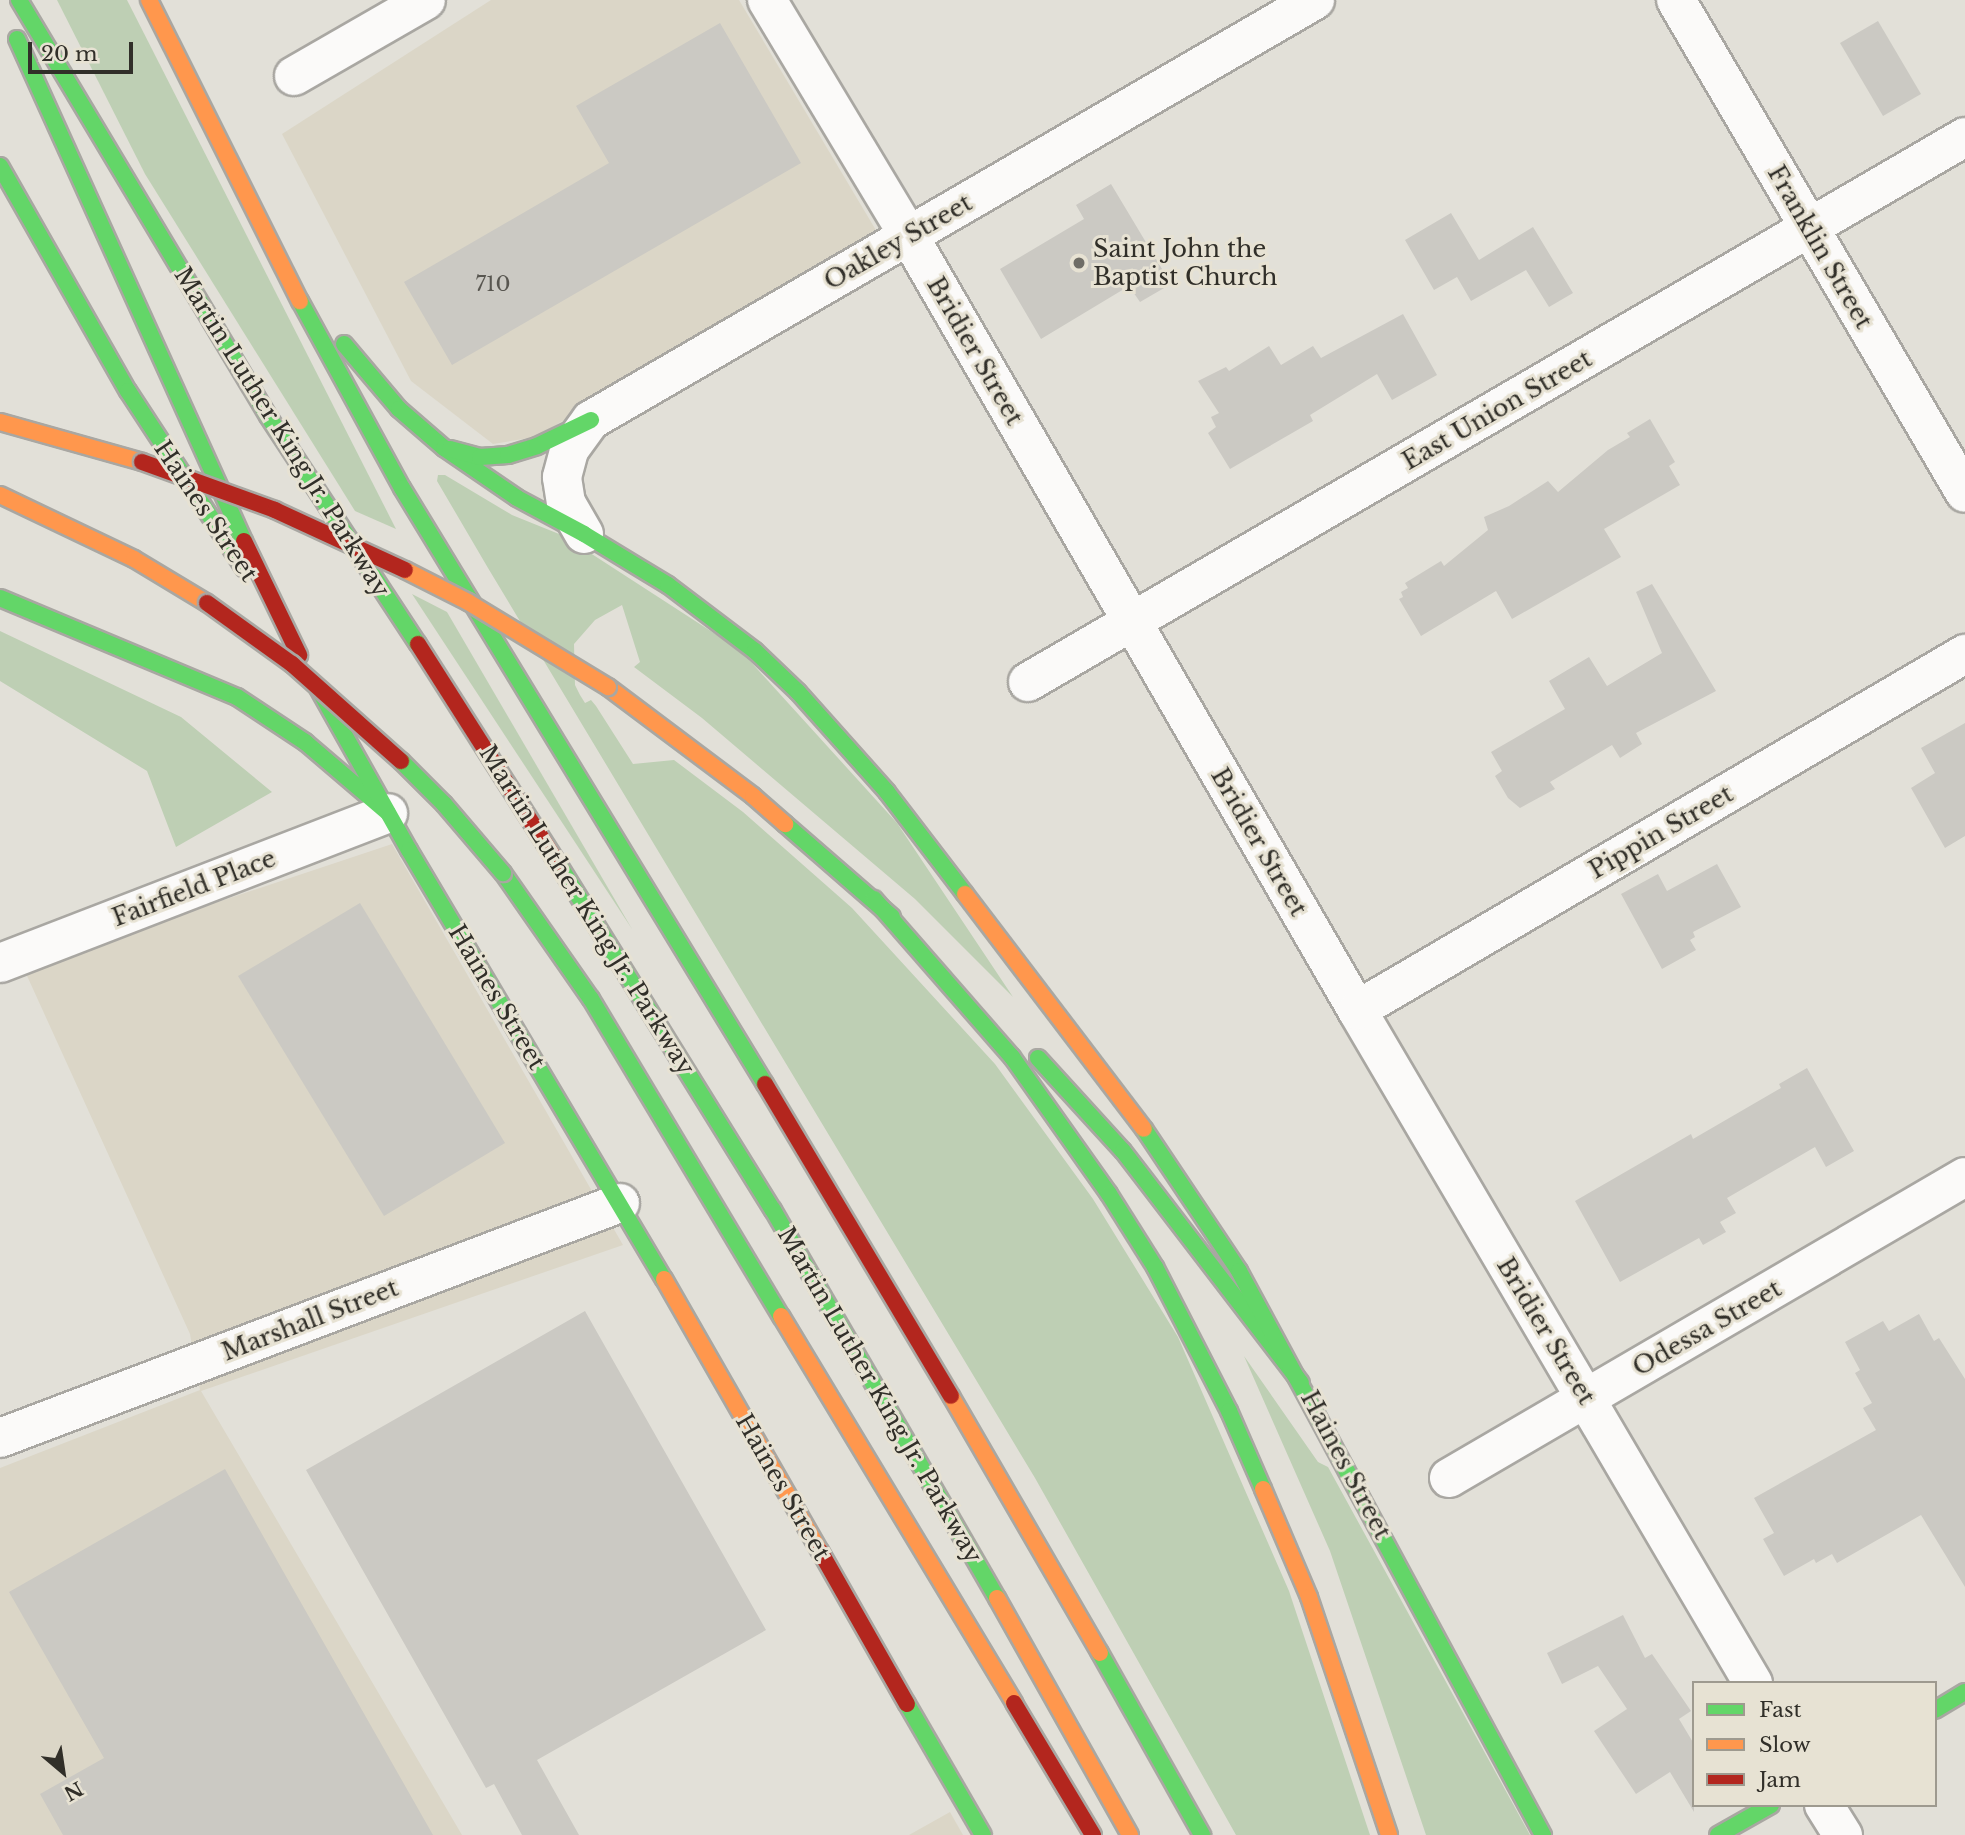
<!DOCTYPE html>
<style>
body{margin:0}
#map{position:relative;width:1965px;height:1835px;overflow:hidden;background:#e2e0d8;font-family:"Libre Baskerville",serif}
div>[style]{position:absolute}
.built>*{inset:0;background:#dbd6c7}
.green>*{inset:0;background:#becfb4}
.building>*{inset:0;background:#cbc9c3}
.roads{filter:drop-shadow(2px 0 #a9a7a2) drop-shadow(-2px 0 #a9a7a2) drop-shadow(0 2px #a9a7a2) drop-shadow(0 -2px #a9a7a2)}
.street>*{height:38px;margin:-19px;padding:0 19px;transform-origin:19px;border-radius:19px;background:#fbfaf9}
.fast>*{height:16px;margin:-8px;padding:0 8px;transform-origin:8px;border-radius:8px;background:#63d668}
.slow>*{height:16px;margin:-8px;padding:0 8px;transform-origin:8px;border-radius:8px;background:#ff974d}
.jam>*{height:16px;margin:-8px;padding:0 8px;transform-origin:8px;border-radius:8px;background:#b3261e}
.bridges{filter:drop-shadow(2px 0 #a9a7a2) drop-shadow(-2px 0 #a9a7a2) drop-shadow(0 2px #a9a7a2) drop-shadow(0 -2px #a9a7a2)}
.fast-bridge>*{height:16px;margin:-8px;padding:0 8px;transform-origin:8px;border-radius:8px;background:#63d668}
.slow-bridge>*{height:16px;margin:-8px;padding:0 8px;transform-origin:8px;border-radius:8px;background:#ff974d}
.jam-bridge>*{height:16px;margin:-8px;padding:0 8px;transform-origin:8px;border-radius:8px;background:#b3261e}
.dots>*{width:19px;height:19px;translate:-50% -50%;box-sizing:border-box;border:4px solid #e7e2d3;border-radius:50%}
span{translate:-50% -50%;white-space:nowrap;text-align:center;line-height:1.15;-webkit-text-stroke:6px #e7e2d3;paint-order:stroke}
.number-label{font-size:21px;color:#585650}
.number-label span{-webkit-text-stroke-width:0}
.street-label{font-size:24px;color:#312f29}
.poi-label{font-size:24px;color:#312f29}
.left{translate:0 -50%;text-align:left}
.legend{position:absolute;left:1692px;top:1681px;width:245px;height:126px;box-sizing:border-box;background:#e7e2d3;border:2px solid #9e9a8f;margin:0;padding:9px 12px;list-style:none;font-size:21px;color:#312f29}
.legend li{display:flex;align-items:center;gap:14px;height:35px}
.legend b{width:35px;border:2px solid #9e9a8f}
.north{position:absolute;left:28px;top:1737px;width:70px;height:70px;-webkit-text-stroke:5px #e7e2d3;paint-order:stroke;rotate:151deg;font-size:19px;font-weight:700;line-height:28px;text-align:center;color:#312f29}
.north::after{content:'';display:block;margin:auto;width:24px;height:32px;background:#312f29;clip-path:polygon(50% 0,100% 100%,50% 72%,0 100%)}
.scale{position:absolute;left:28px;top:42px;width:105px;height:32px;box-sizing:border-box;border:4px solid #312f29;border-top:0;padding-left:9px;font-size:21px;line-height:24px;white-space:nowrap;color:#312f29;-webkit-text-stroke:5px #e7e2d3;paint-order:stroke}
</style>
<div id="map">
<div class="built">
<i style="clip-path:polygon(491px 0,739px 0,880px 237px,535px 437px,493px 444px,411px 381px,282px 134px)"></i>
<i style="clip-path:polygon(392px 844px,623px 1245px,201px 1391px,462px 1835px,0 1835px,0 1468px,200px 1390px,190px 1334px,23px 967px)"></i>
<i style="clip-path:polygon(950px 1812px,963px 1835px,909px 1835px)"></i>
</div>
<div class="green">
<i style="clip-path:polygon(57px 0,127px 0,396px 529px,355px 511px,145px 174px)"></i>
<i style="clip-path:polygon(438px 475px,445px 475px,512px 515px,564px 536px,740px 650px,897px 823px,1013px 997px,915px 899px,702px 718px,634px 667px,640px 662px,622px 605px,595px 620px,574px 644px,575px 685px,580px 695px,585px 703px,591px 700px,596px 706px,633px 764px,674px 760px,743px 812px,852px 908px,995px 1064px,1093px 1199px,1178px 1337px,1289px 1591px,1370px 1835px,1236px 1835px,1035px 1478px,488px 568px,437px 481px)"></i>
<i style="clip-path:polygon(412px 594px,447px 612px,632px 929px)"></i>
<i style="clip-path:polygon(0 631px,181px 717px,272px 792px,176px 847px,147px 771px,0 681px)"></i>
<i style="clip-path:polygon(1244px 1356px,1318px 1462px,1328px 1467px,1530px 1835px,1426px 1835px,1330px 1551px)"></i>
</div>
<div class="building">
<i style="clip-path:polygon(1878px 21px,1921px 94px,1883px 116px,1840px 43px)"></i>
<i style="clip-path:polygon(720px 23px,801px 163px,452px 365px,404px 282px,609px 163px,576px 106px)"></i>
<i style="clip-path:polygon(1111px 184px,1171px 284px,1140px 302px,1129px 286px,1041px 339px,1000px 269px,1084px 219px,1076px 205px)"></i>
<i style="clip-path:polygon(1451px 213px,1479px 260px,1533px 227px,1573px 293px,1549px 307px,1526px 270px,1471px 301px,1457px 277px,1434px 290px,1405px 240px)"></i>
<i style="clip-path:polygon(1403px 314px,1437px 375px,1392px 400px,1377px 374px,1310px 415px,1313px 421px,1230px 469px,1208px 433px,1216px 427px,1211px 417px,1219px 413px,1198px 381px,1226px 367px,1229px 371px,1269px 346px,1281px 365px,1313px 346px,1321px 358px)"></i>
<i style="clip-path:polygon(1650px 419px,1675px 462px,1669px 466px,1680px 485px,1604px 529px,1621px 557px,1512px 619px,1496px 591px,1421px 636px,1399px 599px,1403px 597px,1401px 592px,1408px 588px,1405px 583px,1441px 561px,1444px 566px,1488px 530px,1484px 517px,1509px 506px,1548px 481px,1558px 492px,1608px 450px,1630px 437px,1627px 433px)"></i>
<i style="clip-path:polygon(1652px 584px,1716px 691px,1636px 733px,1642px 744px,1620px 758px,1612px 745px,1550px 782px,1555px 789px,1520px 808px,1508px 798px,1495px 776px,1502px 771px,1491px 752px,1565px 709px,1549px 681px,1589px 657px,1607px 686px,1662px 653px,1636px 592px)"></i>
<i style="clip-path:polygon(1965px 723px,1965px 836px,1945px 848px,1911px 788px,1935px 773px,1921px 748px)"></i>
<i style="clip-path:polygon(1717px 864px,1741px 907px,1693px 932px,1695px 937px,1690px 940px,1696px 950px,1662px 969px,1621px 894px,1658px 874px,1667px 891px)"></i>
<i style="clip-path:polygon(360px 903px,505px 1143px,384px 1216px,238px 976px)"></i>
<i style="clip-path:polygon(1807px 1068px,1854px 1151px,1826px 1167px,1815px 1147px,1727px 1198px,1736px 1213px,1720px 1222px,1726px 1232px,1703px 1245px,1699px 1238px,1620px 1282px,1575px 1201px,1691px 1134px,1693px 1139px,1781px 1088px,1779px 1084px)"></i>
<i style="clip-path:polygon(585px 1311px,766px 1630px,537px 1760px,579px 1835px,522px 1835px,494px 1784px,486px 1788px,306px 1470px)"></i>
<i style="clip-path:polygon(1919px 1314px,1934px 1341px,1939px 1338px,1965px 1379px,1965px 1587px,1921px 1515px,1837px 1563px,1832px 1554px,1816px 1563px,1814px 1559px,1784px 1576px,1763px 1539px,1774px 1533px,1754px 1498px,1876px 1430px,1863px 1408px,1872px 1403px,1855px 1373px,1860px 1370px,1845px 1342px,1883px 1321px,1889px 1331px)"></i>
<i style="clip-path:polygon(225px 1469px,433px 1835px,63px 1835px,40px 1794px,104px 1758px,9px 1592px)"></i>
<i style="clip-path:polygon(1623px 1615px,1645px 1658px,1652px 1654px,1691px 1711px,1679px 1719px,1694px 1744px,1694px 1812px,1670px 1772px,1636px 1794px,1594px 1731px,1627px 1709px,1598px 1666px,1562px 1684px,1547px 1653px)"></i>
</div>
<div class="roads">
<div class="street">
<i style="left:767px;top:0;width:275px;rotate:59deg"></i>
<i style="left:909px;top:236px;width:894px;rotate:59.94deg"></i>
<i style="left:1357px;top:1010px;width:781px;rotate:59.53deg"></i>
<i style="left:1676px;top:0;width:571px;rotate:59.62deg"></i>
<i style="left:294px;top:76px;width:152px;rotate:-29.9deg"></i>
<i style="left:584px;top:534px;width:36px;rotate:-120deg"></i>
<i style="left:566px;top:503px;width:26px;rotate:-99deg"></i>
<i style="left:562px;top:477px;width:28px;rotate:-75deg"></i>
<i style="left:569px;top:450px;width:37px;rotate:-54deg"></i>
<i style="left:591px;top:420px;width:837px;rotate:-30.12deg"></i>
<i style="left:1028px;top:682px;width:1084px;rotate:-30.18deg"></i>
<i style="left:0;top:963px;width:416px;rotate:-21.1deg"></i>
<i style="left:1357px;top:1010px;width:705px;rotate:-30.35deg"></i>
<i style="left:0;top:1438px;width:663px;rotate:-20.76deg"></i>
<i style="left:1449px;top:1478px;width:597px;rotate:-30.26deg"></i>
<i style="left:1824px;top:1805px;width:36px;rotate:58deg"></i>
</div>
<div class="fast">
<i style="left:19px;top:0;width:485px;rotate:59.1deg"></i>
<i style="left:268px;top:416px;width:273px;rotate:56.7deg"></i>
<i style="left:17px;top:39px;width:551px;rotate:65.67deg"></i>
<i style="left:0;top:166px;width:259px;rotate:60.4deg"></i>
<i style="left:128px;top:391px;width:212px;rotate:56.8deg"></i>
<i style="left:300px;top:301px;width:213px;rotate:61.4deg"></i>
<i style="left:402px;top:488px;width:698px;rotate:58.66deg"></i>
<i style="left:344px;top:344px;width:85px;rotate:49.8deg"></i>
<i style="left:399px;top:409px;width:60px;rotate:40.9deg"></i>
<i style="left:444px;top:448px;width:88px;rotate:34.4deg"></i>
<i style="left:517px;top:498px;width:76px;rotate:28.2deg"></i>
<i style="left:450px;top:449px;width:31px;rotate:15deg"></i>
<i style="left:480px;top:457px;width:28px;rotate:-4deg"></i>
<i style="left:508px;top:455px;width:30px;rotate:-17deg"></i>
<i style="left:537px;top:446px;width:60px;rotate:-25.7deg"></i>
<i style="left:584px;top:534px;width:98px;rotate:31.3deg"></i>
<i style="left:668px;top:585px;width:109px;rotate:37.2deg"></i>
<i style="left:755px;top:651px;width:59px;rotate:43.6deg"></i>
<i style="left:798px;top:692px;width:134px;rotate:48.3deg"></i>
<i style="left:887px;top:792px;width:128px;rotate:52.6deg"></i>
<i style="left:0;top:598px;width:257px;rotate:22.7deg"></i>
<i style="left:237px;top:697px;width:82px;rotate:33.5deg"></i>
<i style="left:305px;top:742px;width:109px;rotate:40.5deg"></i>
<i style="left:318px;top:688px;width:186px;rotate:60.7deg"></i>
<i style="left:409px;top:850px;width:499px;rotate:59.3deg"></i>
<i style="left:785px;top:824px;width:142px;rotate:41deg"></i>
<i style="left:557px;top:862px;width:410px;rotate:58.2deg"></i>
<i style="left:773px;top:1210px;width:448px;rotate:60deg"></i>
<i style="left:503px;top:873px;width:154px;rotate:55.1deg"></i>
<i style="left:591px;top:999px;width:370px;rotate:59.1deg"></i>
<i style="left:874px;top:899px;width:210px;rotate:48.9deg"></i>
<i style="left:1012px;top:1057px;width:168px;rotate:54.7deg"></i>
<i style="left:1109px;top:1194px;width:86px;rotate:57.8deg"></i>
<i style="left:1155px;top:1267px;width:162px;rotate:62.8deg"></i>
<i style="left:1229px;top:1411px;width:85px;rotate:66.4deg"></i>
<i style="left:1038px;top:1058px;width:126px;rotate:47.6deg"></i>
<i style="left:1123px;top:1151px;width:292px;rotate:52.5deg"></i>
<i style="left:1144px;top:1129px;width:171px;rotate:56.2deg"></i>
<i style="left:1239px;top:1271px;width:641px;rotate:61.68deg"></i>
<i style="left:1100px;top:1653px;width:209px;rotate:60.7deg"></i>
<i style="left:907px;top:1704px;width:151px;rotate:59.9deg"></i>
<i style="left:1935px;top:1710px;width:35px;rotate:-31deg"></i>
<i style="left:1718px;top:1835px;width:61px;rotate:-29.5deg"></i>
</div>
<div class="slow">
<i style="left:149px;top:0;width:337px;rotate:63.4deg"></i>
<i style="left:0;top:422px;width:148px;rotate:15.7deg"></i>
<i style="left:0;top:495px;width:148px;rotate:25.5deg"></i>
<i style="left:134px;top:559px;width:85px;rotate:31.1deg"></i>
<i style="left:608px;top:687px;width:181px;rotate:36.9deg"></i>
<i style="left:753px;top:796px;width:43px;rotate:41.2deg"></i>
<i style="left:965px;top:894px;width:295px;rotate:52.7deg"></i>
<i style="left:664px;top:1279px;width:314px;rotate:60.2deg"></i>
<i style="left:781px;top:1316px;width:452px;rotate:58.9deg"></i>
<i style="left:951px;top:1396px;width:297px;rotate:59.9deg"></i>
<i style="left:1263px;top:1489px;width:117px;rotate:66.9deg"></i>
<i style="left:1309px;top:1597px;width:251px;rotate:71.4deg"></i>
<i style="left:997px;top:1598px;width:272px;rotate:60.7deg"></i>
</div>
<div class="jam">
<i style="left:244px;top:541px;width:127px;rotate:64.2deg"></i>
<i style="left:418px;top:644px;width:259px;rotate:57.5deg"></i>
<i style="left:765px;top:1084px;width:363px;rotate:59.2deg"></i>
<i style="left:820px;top:1551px;width:176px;rotate:60.4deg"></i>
<i style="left:1014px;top:1703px;width:154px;rotate:59.1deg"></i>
</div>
</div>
<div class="bridges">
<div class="fast-bridge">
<i style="left:401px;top:761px;width:61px;rotate:45deg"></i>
<i style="left:444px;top:804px;width:91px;rotate:49.5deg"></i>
</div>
<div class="slow-bridge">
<i style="left:405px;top:570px;width:71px;rotate:26.9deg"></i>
<i style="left:468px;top:602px;width:164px;rotate:31.3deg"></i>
</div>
<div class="jam-bridge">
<i style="left:142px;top:462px;width:141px;rotate:19.8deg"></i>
<i style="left:275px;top:510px;width:143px;rotate:24.8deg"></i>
<i style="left:207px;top:603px;width:105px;rotate:35.7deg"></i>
<i style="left:292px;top:664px;width:146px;rotate:41.7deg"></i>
</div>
</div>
<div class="dots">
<i style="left:1079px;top:263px;background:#6f6d66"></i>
</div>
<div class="number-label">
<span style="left:493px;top:284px">710</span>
</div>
<div class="street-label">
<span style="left:898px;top:242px;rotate:-30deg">Oakley Street</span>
<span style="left:1820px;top:247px;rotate:60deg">Franklin Street</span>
<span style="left:975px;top:351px;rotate:60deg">Bridier Street</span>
<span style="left:1497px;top:410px;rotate:-30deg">East Union Street</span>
<span style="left:282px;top:432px;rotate:58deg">Martin Luther King Jr. Parkway</span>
<span style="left:206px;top:511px;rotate:56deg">Haines Street</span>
<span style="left:1661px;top:832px;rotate:-30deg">Pippin Street</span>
<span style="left:1259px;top:842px;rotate:60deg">Bridier Street</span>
<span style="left:194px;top:888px;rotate:-21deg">Fairfield Place</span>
<span style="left:587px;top:910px;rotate:58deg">Martin Luther King Jr. Parkway</span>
<span style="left:497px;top:997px;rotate:59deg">Haines Street</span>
<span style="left:310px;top:1320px;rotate:-21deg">Marshall Street</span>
<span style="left:1707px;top:1328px;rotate:-30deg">Odessa Street</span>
<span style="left:1546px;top:1331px;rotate:59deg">Bridier Street</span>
<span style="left:880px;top:1395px;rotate:60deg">Martin Luther King Jr. Parkway</span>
<span style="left:1346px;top:1465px;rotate:62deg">Haines Street</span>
<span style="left:783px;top:1487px;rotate:60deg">Haines Street</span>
</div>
<div class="poi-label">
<span class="left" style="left:1093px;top:263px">Saint John the<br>Baptist Church</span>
</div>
<ul class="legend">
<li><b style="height:9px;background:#63d668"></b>Fast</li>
<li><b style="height:9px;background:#ff974d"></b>Slow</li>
<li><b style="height:9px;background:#b3261e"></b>Jam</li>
</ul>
<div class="north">N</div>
<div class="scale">20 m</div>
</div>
